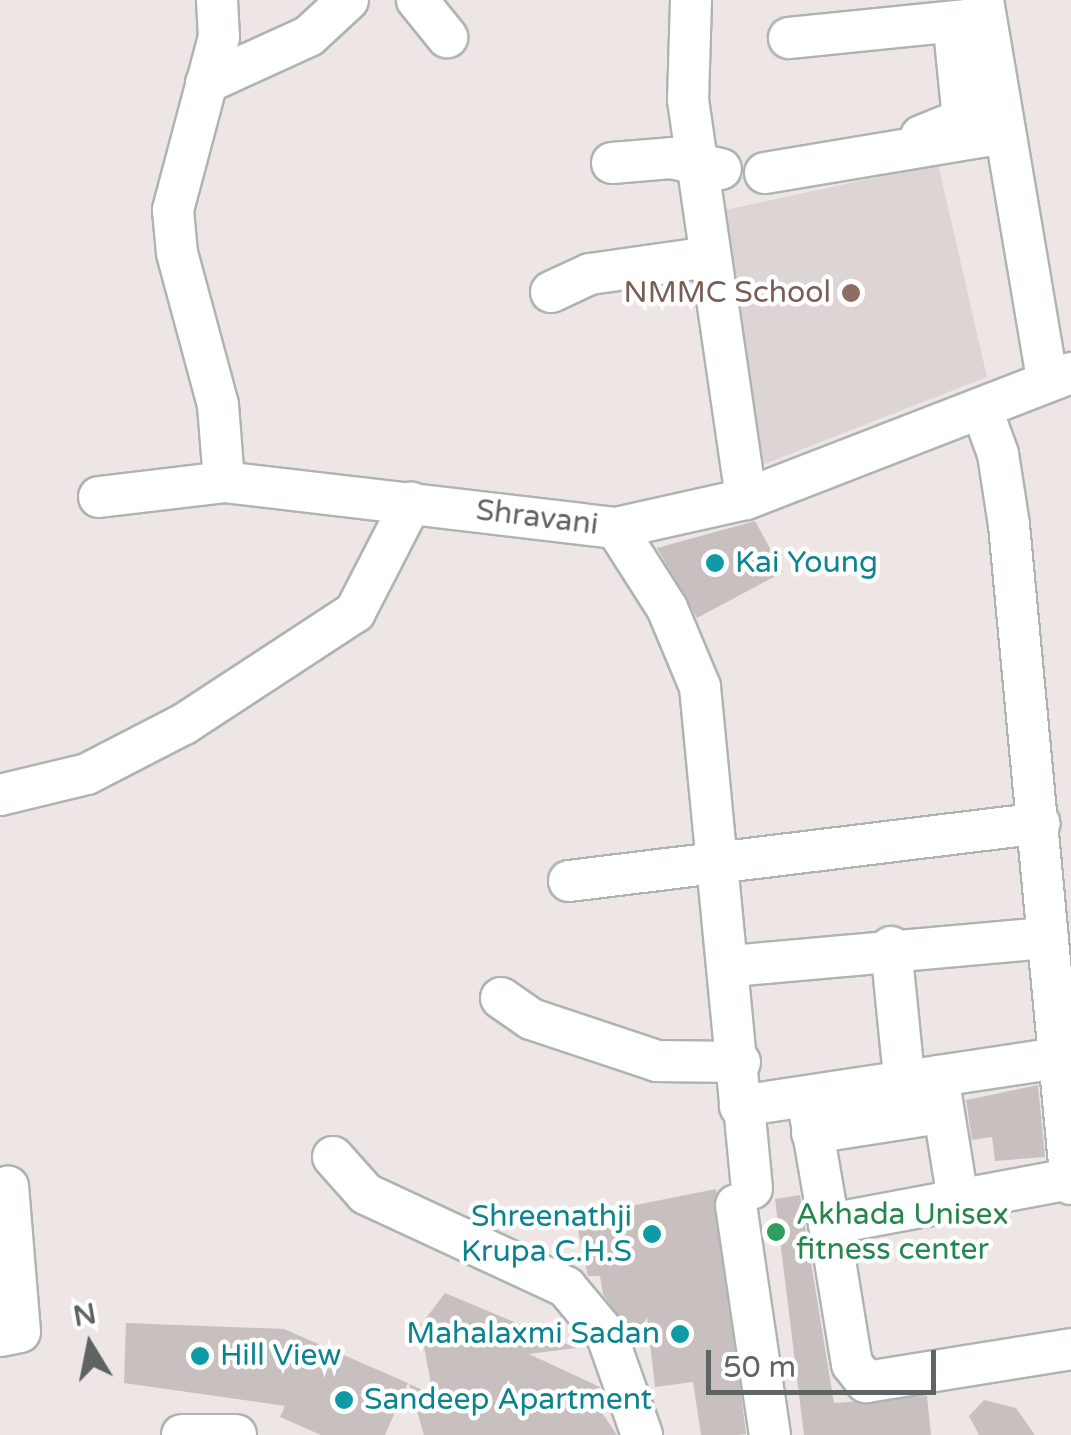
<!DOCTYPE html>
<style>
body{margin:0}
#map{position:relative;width:1071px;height:1435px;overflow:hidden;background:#ede6e5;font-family:"Varela Round",sans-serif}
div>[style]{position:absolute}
.education>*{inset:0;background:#ddd5d3}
.building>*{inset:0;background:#c7c0bf}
.roads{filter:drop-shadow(2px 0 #aeb3b3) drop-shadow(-2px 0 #aeb3b3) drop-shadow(0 2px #aeb3b3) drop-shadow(0 -2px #aeb3b3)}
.minor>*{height:40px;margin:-20px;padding:0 20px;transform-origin:20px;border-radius:20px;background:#fff}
.dots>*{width:28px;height:28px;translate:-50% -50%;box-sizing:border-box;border:5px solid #fff;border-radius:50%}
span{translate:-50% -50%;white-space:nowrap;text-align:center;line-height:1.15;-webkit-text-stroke:9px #fff;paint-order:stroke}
.education-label{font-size:30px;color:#785e54}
.right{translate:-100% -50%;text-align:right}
.street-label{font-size:30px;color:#5d6463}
.culture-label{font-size:30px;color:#0d838f}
.left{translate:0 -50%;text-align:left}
.leisure-label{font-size:30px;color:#27864d}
.north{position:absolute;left:40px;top:1295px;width:100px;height:100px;-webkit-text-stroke:8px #fff;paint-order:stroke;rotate:350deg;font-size:28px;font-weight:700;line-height:40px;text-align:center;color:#5d6463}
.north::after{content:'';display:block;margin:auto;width:35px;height:45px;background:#5d6463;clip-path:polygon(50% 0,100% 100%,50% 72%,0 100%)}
.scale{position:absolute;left:706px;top:1350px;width:230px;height:45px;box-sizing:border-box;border:5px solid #5d6463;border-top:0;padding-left:12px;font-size:30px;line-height:35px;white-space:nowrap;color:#5d6463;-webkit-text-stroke:8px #fff;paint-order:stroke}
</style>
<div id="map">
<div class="education">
<i style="clip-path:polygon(938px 164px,987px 377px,754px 468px,725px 210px)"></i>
</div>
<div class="building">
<i style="clip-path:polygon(755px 521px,783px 572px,697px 618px,657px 548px)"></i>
<i style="clip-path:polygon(1038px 1085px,1045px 1157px,995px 1161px,992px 1137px,972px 1140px,966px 1100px)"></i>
<i style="clip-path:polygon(716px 1189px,746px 1434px,738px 1435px,701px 1435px,693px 1382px,655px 1387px,647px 1317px,634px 1341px,603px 1294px,600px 1276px,588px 1276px,575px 1217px)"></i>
<i style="clip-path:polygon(800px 1195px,834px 1403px,927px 1396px,931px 1435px,804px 1435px,775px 1199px)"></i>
<i style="clip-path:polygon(445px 1293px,576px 1348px,529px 1354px,600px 1387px,595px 1402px,617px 1435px,424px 1435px,409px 1384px,433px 1394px,420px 1326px)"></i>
<i style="clip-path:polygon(126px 1323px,284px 1329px,408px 1383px,385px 1435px,321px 1435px,280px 1417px,285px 1406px,124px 1383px)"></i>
<i style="clip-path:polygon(984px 1400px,1016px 1408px,1035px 1435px,979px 1435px,969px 1416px)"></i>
</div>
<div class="roads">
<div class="minor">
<i style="left:217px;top:0;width:37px;rotate:87deg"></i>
<i style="left:219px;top:37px;width:179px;rotate:104.9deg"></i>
<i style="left:173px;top:210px;width:43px;rotate:84.7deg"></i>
<i style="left:177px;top:253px;width:157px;rotate:74.9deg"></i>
<i style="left:218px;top:405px;width:77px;rotate:85.5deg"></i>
<i style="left:417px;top:0;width:48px;rotate:51deg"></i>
<i style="left:691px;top:0;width:100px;rotate:91.7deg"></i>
<i style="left:688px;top:100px;width:403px;rotate:81.7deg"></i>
<i style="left:983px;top:0;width:385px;rotate:80.4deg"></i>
<i style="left:789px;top:38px;width:197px;rotate:-5.8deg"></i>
<i style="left:206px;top:83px;width:113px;rotate:-24.5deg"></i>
<i style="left:309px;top:36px;width:53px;rotate:-42.7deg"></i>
<i style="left:921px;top:136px;width:45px;rotate:-22deg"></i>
<i style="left:963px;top:119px;width:80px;rotate:-95.7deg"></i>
<i style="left:612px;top:163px;width:59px;rotate:-4.8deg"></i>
<i style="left:671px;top:158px;width:51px;rotate:12.4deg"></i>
<i style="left:765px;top:173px;width:241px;rotate:-9.5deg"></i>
<i style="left:551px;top:292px;width:43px;rotate:-24.8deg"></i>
<i style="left:590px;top:274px;width:121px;rotate:-8.1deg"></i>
<i style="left:982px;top:410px;width:47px;rotate:70deg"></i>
<i style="left:998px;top:454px;width:72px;rotate:81.2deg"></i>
<i style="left:1009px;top:525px;width:662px;rotate:84.63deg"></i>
<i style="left:99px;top:497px;width:126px;rotate:-6.8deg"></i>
<i style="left:224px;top:482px;width:395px;rotate:6.7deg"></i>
<i style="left:616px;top:528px;width:133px;rotate:-12.6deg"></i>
<i style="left:746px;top:499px;width:349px;rotate:-21.2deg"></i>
<i style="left:616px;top:528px;width:95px;rotate:57.5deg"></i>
<i style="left:667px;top:608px;width:86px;rotate:67.3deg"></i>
<i style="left:700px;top:687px;width:421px;rotate:84.5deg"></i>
<i style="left:740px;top:1106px;width:335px;rotate:-8.6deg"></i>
<i style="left:0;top:795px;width:89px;rotate:-13.6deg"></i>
<i style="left:87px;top:774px;width:109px;rotate:-27.3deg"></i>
<i style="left:184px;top:724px;width:204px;rotate:-33.2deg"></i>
<i style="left:355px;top:612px;width:123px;rotate:-62.8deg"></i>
<i style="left:569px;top:881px;width:474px;rotate:-7deg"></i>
<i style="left:891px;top:947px;width:112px;rotate:84.3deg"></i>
<i style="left:732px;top:966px;width:317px;rotate:-5.1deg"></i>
<i style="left:501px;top:998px;width:37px;rotate:35deg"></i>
<i style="left:531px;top:1019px;width:133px;rotate:18.4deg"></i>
<i style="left:657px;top:1061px;width:83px;rotate:0.7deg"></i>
<i style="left:938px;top:1076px;width:126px;rotate:80.8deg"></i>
<i style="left:807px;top:1097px;width:129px;rotate:80.2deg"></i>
<i style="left:744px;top:1106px;width:83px;rotate:84.5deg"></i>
<i style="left:812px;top:1133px;width:123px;rotate:-8.9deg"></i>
<i style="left:333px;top:1157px;width:50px;rotate:48.3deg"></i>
<i style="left:366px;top:1194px;width:221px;rotate:24.9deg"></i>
<i style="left:566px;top:1287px;width:64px;rotate:50.1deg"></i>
<i style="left:607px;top:1336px;width:105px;rotate:70.5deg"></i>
<i style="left:1070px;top:1179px;width:245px;rotate:169.4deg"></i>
<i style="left:829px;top:1224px;width:142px;rotate:80.7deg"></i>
<i style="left:852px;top:1364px;width:23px;rotate:52deg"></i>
<i style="left:866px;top:1382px;width:208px;rotate:-9.1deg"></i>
<i style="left:736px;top:1205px;width:232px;rotate:81.6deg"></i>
<i style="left:0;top:1336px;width:20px;rotate:-11deg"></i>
<i style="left:20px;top:1332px;width:146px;rotate:-94.7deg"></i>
<i style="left:182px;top:1435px;width:54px"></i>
</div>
</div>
<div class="dots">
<i style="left:851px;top:293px;background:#8d6e63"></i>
<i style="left:715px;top:563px;background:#0f9aa8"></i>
<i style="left:776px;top:1232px;background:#2e9e5b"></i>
<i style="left:652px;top:1234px;background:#0f9aa8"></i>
<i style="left:680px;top:1334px;background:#0f9aa8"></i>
<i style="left:200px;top:1356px;background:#0f9aa8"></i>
<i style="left:344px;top:1400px;background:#0f9aa8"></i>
</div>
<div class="education-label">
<span class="right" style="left:831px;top:293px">NMMC School</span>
</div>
<div class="street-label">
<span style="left:537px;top:518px;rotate:7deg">Shravani</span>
</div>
<div class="culture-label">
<span class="left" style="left:735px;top:563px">Kai Young</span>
<span class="right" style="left:632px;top:1234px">Shreenathji<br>Krupa C.H.S</span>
<span class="right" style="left:660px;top:1334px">Mahalaxmi Sadan</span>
<span class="left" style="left:220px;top:1356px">Hill View</span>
<span class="left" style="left:364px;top:1400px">Sandeep Apartment</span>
</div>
<div class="leisure-label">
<span class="left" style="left:796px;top:1232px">Akhada Unisex<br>fitness center</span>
</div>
<div class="north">N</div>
<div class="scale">50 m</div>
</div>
